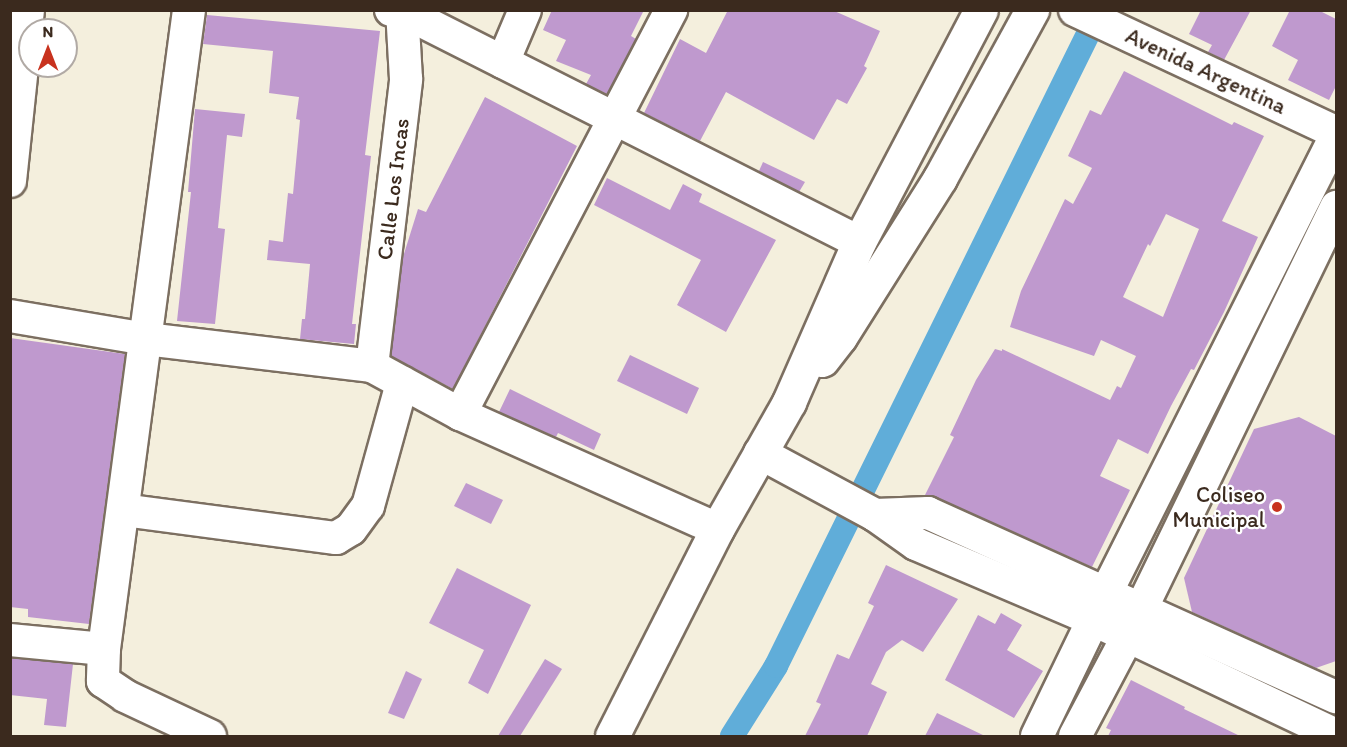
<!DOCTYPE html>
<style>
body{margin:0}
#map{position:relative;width:1347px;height:747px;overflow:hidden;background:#f4efdd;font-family:Itim,sans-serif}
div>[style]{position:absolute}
.canal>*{height:24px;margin:-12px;padding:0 12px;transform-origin:12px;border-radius:12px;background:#60add9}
.building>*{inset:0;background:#bf99ce}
.roads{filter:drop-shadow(2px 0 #7c6f61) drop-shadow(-2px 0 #7c6f61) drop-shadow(0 2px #7c6f61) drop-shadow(0 -2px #7c6f61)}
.minor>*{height:32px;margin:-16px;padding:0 16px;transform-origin:16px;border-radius:16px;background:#fff}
.major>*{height:33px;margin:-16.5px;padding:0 16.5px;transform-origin:16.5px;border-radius:16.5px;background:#fff}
.dots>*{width:16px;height:16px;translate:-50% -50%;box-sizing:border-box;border:3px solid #fff;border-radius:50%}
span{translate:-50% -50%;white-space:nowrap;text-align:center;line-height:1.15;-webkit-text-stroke:4.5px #fff;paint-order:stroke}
.street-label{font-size:22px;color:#3b2a1e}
.poi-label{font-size:22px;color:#3b2a1e}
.right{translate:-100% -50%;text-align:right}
.frame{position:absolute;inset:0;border:12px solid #3b2a1e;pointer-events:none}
.north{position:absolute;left:18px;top:18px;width:60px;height:60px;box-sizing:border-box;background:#fff;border:2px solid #b1aaa5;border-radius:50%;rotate:0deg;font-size:16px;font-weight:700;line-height:24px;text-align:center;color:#3b2a1e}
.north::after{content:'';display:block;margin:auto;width:21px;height:27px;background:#c8321e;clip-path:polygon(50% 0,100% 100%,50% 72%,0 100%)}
</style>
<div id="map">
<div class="canal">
<i style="left:732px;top:736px;width:83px;rotate:-57.8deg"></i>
<i style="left:776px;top:666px;width:732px;rotate:-63.72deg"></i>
</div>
<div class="building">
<i style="clip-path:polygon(552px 10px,644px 10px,631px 36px,636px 39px,607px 94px,586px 84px,591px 75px,556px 61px,566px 40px,543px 30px)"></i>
<i style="clip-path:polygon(728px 10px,832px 10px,880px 31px,864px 66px,867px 68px,847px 104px,837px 99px,814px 140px,726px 92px,700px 141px,644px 113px,680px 39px,706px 53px)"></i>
<i style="clip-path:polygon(1201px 10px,1251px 10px,1224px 60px,1208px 52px,1212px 45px,1189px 34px)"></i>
<i style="clip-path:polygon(1290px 10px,1318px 10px,1336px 19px,1336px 86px,1329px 100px,1288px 80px,1298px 60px,1272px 46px)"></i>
<i style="clip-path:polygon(207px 15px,380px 31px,365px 155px,371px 156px,352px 324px,356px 324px,354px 344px,300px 339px,302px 319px,305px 319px,310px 264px,267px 260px,269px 240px,283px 242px,288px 193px,293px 194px,300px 120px,296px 119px,299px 97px,269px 93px,273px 51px,203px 44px)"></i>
<i style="clip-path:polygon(evenodd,1124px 71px,1232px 125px,1234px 122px,1264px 136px,1222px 221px,1258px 237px,1224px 312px,1194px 370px,1191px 369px,1171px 406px,1148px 454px,1118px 439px,1100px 476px,1130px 490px,1092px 567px,935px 497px,925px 495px,954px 437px,950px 435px,976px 380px,995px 349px,1002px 351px,1002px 349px,1110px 400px,1117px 386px,1121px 388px,1136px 356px,1101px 340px,1094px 356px,1010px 327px,1021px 291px,1065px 199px,1073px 204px,1092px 168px,1068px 156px,1090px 110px,1101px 115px,1124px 71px,1166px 214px,1199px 229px,1163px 317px,1123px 297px,1148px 244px,1150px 246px,1166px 214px)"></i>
<i style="clip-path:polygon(485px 97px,577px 146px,453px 389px,391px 356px,403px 257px,418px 209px,426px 212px)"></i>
<i style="clip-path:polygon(195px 109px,245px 114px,242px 137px,227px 135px,218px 228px,225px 229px,215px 324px,177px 321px,191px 192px,188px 192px)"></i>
<i style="clip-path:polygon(763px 162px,805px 182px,799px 192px,759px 171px)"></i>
<i style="clip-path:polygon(607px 178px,670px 210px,683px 184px,702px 194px,699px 202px,776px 240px,726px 332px,677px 305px,701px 260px,594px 205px)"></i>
<i style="clip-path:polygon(10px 338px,125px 354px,89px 624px,28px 617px,28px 609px,10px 607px)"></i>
<i style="clip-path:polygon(630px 355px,699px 388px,687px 414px,617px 381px)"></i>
<i style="clip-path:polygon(510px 389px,601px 434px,594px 450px,558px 433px,556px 437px,499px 412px)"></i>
<i style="clip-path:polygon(1299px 417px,1336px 436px,1336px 661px,1316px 668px,1192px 612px,1184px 578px,1254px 429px)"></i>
<i style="clip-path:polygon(466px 483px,503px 500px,491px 524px,454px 506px)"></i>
<i style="clip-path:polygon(886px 565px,958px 599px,923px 652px,902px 640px,886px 652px,871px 684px,887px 692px,867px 736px,805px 736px,821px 704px,816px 702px,837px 654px,849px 659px,874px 606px,868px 603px)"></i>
<i style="clip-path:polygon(457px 568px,531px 605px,488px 694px,468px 683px,484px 650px,429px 623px)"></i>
<i style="clip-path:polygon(1001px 613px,1022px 625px,1007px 650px,1043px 671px,1014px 718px,945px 680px,978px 615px,995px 624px)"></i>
<i style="clip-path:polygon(10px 658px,73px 664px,66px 727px,44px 725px,47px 699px,10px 695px)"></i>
<i style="clip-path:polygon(545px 659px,562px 669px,520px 736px,498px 736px)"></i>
<i style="clip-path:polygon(406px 671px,422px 679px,404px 719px,388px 713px)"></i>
<i style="clip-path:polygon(1131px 680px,1185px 707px,1184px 709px,1240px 736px,1108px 736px,1111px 730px,1106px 728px)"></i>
<i style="clip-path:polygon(937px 713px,985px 736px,925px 736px)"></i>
</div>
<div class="roads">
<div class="minor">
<i style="left:189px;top:10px;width:645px;rotate:97.58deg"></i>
<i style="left:104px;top:649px;width:32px;rotate:92deg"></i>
<i style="left:103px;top:681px;width:27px;rotate:34deg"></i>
<i style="left:125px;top:696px;width:94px;rotate:25.2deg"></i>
<i style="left:391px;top:10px;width:11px;rotate:5deg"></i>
<i style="left:402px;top:11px;width:512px;rotate:26.82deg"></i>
<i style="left:1075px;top:10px;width:288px;rotate:25.1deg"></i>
<i style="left:503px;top:62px;width:56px;rotate:-67.1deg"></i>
<i style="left:10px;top:181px;width:172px;rotate:-84deg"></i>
<i style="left:10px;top:316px;width:138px;rotate:9.6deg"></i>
<i style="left:146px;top:339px;width:228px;rotate:6.8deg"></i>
<i style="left:372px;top:366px;width:100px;rotate:28.6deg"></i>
<i style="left:460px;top:414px;width:282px;rotate:24.1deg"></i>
<i style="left:372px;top:366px;width:289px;rotate:-83.2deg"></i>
<i style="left:406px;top:79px;width:69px;rotate:-93.3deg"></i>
<i style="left:460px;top:414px;width:456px;rotate:-62.4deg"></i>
<i style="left:760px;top:453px;width:131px;rotate:28.3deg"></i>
<i style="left:875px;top:515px;width:50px;rotate:35.3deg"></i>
<i style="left:916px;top:544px;width:194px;rotate:23.1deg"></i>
<i style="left:1094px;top:620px;width:268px;rotate:25.4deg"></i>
<i style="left:123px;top:510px;width:215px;rotate:7.5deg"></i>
<i style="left:336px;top:538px;width:17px;rotate:-31deg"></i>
<i style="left:351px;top:529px;width:29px;rotate:-54deg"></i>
<i style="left:368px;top:506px;width:128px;rotate:-74.5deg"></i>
<i style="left:875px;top:515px;width:53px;rotate:-2.2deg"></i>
<i style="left:928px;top:513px;width:448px;rotate:24.3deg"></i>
<i style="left:10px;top:640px;width:94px;rotate:5.5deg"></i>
<i style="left:1037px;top:736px;width:172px;rotate:-64.2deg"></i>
<i style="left:1112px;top:581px;width:499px;rotate:-63.3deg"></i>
<i style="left:1075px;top:736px;width:113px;rotate:-62.1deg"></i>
<i style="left:1128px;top:636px;width:477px;rotate:-64.1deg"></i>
</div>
<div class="major">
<i style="left:822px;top:360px;width:29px;rotate:-52deg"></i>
<i style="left:840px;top:337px;width:188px;rotate:-57.8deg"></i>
<i style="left:940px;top:178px;width:192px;rotate:-61.3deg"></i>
<i style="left:612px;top:736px;width:232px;rotate:-63.1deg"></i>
<i style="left:717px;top:529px;width:146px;rotate:-60.4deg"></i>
<i style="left:789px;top:402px;width:175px;rotate:-66.4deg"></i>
<i style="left:859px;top:242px;width:262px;rotate:-62.3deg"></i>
</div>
</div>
<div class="dots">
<i style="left:1277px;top:507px;background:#c8321e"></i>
</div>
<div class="street-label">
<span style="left:1206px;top:71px;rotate:25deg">Avenida Argentina</span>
<span style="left:393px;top:189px;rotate:-83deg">Calle Los Incas</span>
</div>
<div class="poi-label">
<span class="right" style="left:1265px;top:507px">Coliseo<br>Municipal</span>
</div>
<div class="frame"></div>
<div class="north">N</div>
</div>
